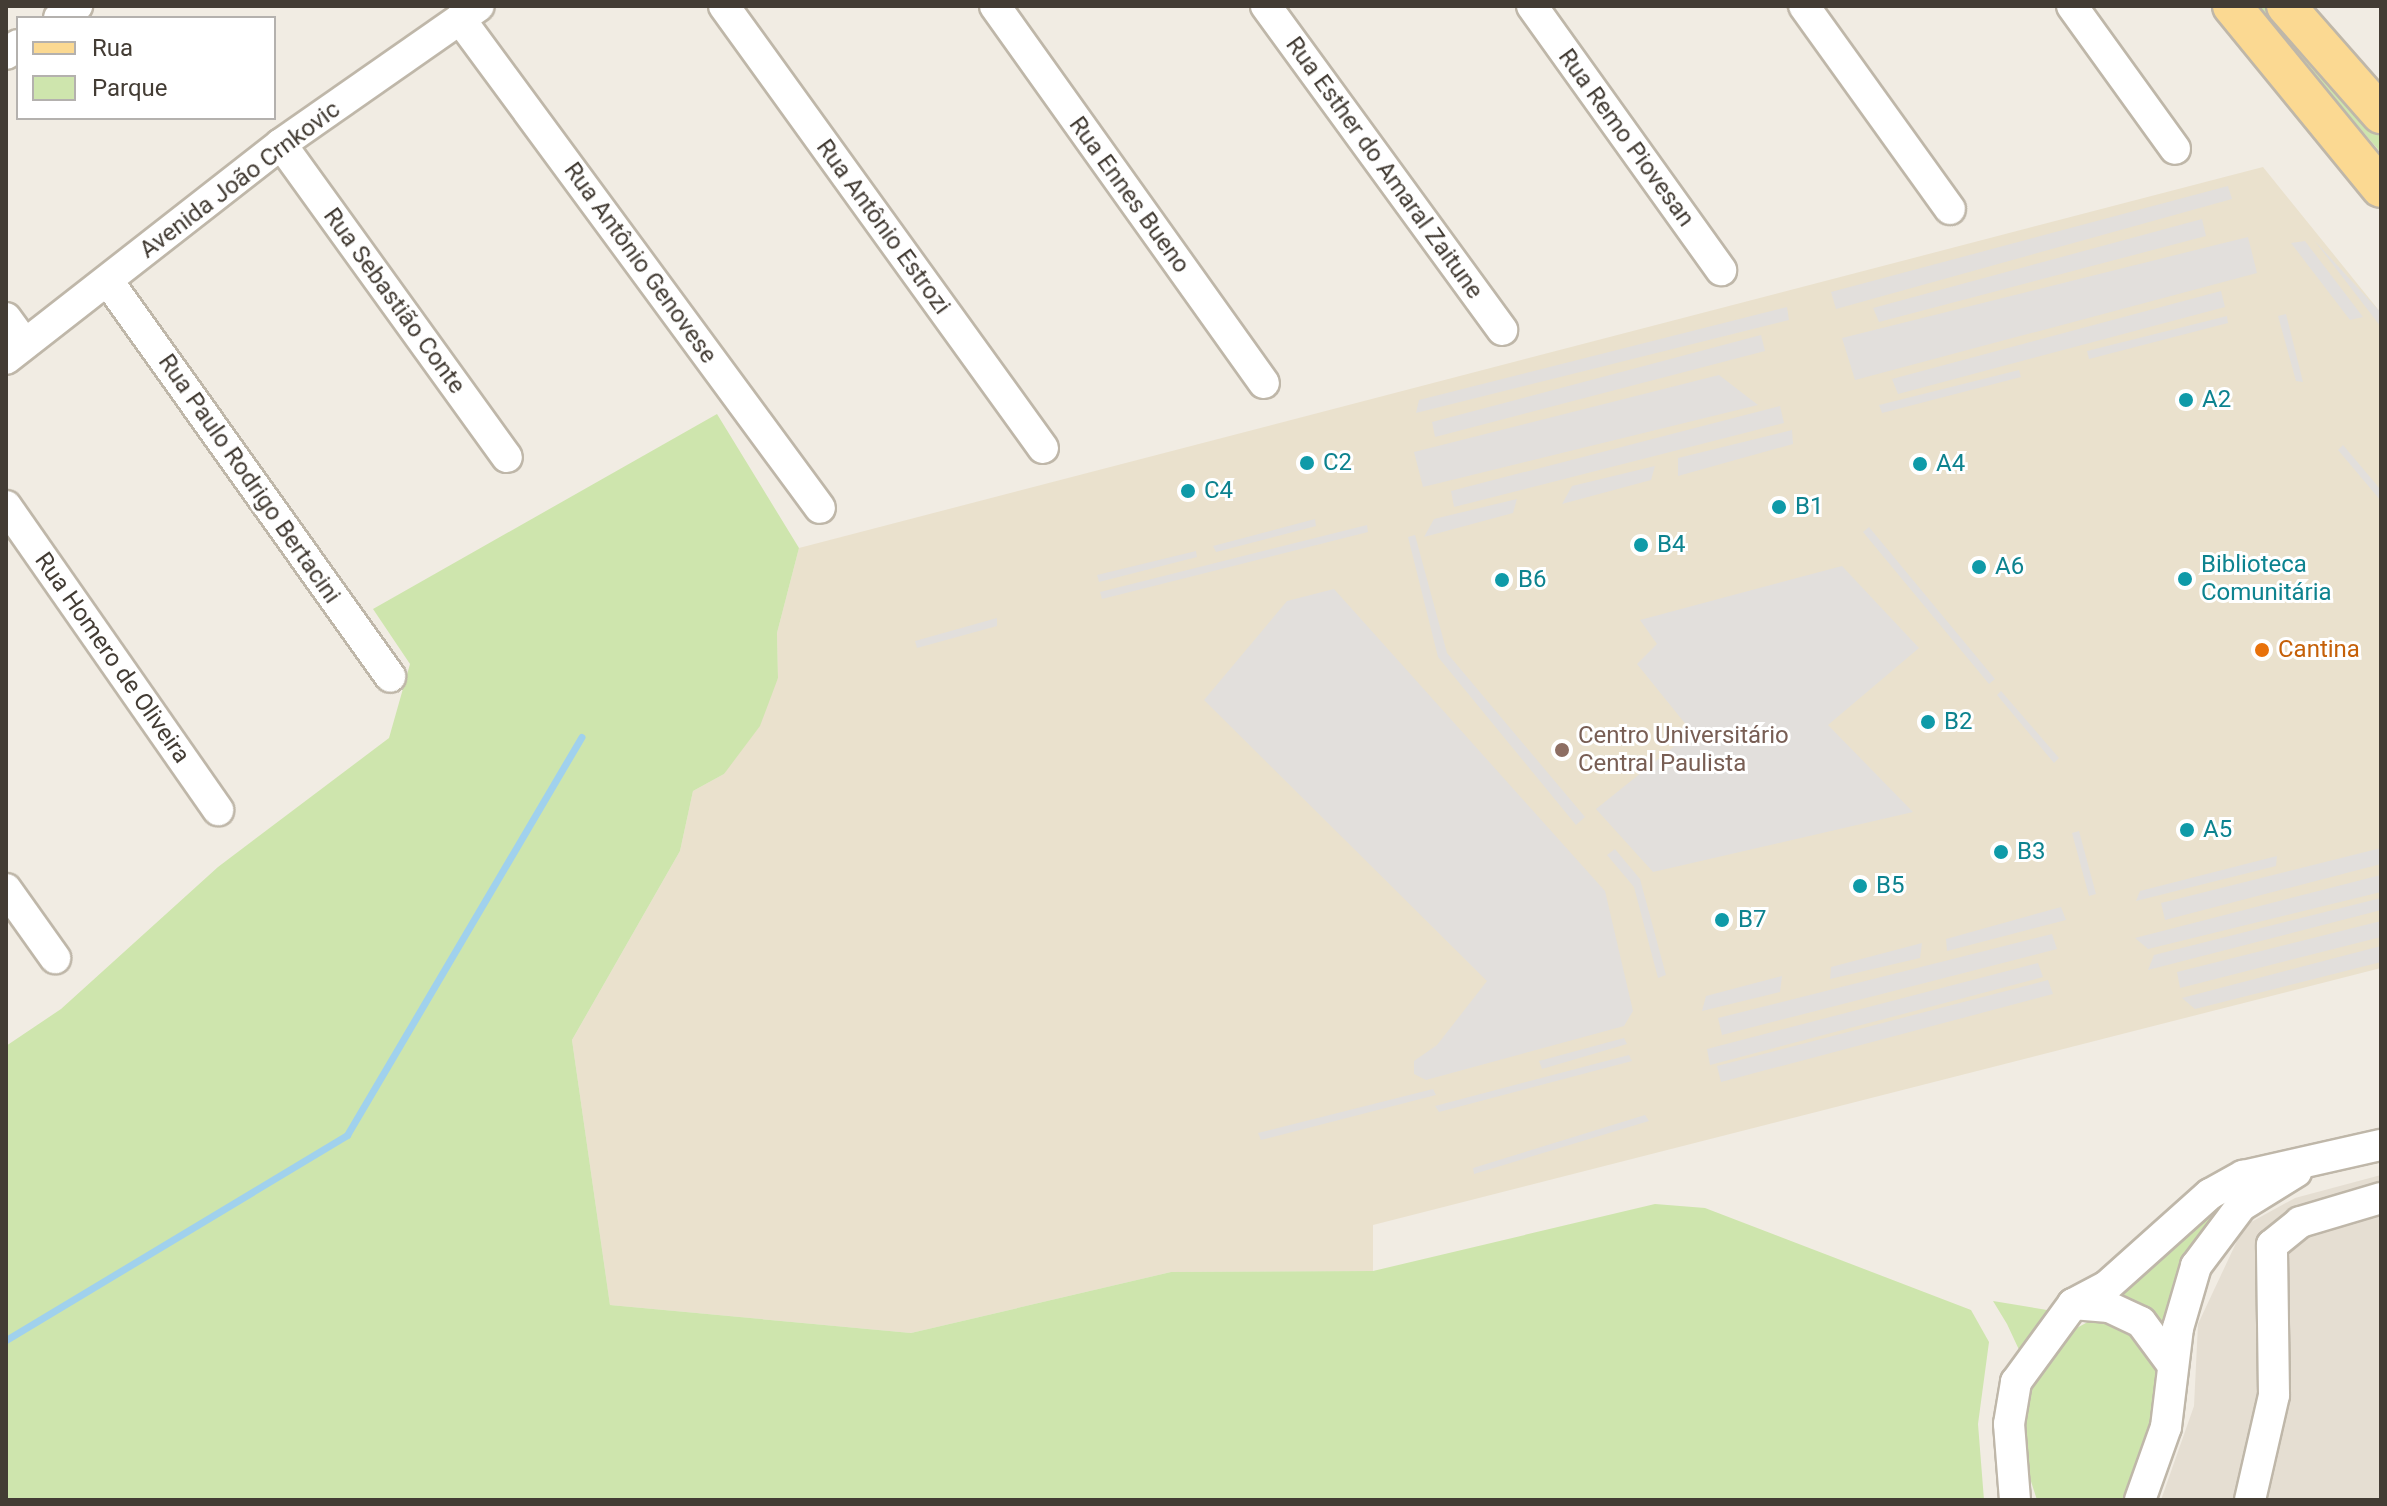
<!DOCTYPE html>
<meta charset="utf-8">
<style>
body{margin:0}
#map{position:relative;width:2387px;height:1506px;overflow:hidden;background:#f1ece3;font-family:Roboto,sans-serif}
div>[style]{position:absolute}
.residential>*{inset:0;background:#e5ded2}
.education>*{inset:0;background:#eae1cd}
.green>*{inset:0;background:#cee5ad}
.parking>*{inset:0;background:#e2dfdc}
.stream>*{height:7px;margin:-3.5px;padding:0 3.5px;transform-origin:3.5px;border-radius:3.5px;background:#a0d1ed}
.roads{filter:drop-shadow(2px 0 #bfb7a9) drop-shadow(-2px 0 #bfb7a9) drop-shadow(0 2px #bfb7a9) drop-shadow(0 -2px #bfb7a9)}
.minor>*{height:30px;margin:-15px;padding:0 15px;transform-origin:15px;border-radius:15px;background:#fff}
.major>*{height:38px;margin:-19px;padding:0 19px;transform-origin:19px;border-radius:19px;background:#fbd992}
.dots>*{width:22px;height:22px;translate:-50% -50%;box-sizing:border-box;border:4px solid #fff;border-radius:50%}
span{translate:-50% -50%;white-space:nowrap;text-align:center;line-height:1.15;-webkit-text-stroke:6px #fff;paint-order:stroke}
.street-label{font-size:24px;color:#433c34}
.culture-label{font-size:24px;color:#0d838f}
.left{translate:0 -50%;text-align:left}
.food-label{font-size:24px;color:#c56008}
.education-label{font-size:24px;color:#785e54}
.frame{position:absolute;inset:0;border:8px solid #433c34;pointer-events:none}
.legend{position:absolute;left:16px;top:16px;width:260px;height:104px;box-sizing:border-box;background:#fff;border:2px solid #b4b1ae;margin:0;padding:10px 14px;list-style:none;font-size:24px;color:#433c34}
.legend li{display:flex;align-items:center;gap:16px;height:40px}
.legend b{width:40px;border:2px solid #b4b1ae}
</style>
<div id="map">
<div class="residential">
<i style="clip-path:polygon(2381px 1175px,2381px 1500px,2161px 1500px,2194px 1406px,2198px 1324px,2244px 1226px,2295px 1198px)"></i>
</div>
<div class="education">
<i style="clip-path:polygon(2263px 167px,2381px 313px,2381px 968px,1373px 1225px,1373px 1271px,1171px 1272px,911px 1333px,610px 1305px,572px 1040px,680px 851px,693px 791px,724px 774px,778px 678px,777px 633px,799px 548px)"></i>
</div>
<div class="green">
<i style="clip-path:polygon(2256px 6px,2272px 6px,2381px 129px,2381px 153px)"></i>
<i style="clip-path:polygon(717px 414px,799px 548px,777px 633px,778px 678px,760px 726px,724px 774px,693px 791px,680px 851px,572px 1040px,610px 1305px,911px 1333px,1171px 1272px,1373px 1271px,1655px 1204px,1705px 1208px,1971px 1310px,1989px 1342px,1978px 1424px,1984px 1500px,6px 1500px,6px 1046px,61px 1009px,218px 867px,389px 738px,410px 664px,373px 609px)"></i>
<i style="clip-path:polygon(2215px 1202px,2229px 1202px,2201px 1235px,2169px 1333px,2116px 1293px)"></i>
<i style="clip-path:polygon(1993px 1301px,2053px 1311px,2021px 1354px,2007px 1324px)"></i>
<i style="clip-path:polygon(2095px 1318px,2122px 1324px,2159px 1361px,2161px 1399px,2128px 1500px,2037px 1500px,2020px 1447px,2027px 1398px,2064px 1335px)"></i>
</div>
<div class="parking">
<i style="clip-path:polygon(2228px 186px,2232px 199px,1836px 309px,1831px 292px)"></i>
<i style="clip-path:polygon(2202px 219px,2206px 236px,1879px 322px,1873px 308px)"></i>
<i style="clip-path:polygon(2248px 237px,2257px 273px,1855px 380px,1842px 338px)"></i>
<i style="clip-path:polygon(2314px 240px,2381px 313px,2381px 327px)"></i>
<i style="clip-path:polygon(2305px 241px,2363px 317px,2350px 320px,2291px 243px)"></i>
<i style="clip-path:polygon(2221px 291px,2225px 307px,1898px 394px,1892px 379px)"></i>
<i style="clip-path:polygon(1787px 307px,1789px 320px,1416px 413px,1419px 400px)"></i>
<i style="clip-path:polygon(2286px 314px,2303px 382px,2296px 381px,2278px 316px)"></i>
<i style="clip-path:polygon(2227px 316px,2228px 323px,2089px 359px,2087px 351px)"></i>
<i style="clip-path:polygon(1761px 335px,1765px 351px,1435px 437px,1432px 422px)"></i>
<i style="clip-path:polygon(2019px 370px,2021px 377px,1882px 413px,1879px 405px)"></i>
<i style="clip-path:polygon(1719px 375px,1758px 405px,1423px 487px,1414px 452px)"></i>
<i style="clip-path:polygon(1780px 406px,1784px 423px,1454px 507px,1451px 491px)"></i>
<i style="clip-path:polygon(1792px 430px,1793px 444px,1678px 476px,1678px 458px)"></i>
<i style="clip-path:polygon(2343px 445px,2381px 490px,2381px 501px,2338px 450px)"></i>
<i style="clip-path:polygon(1655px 466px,1651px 480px,1562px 504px,1572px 486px)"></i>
<i style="clip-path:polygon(1517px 499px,1513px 513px,1424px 537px,1434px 519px)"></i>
<i style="clip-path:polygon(1315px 519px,1316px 526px,1216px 552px,1213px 546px)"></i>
<i style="clip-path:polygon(1367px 525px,1368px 532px,1102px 599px,1100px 592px)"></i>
<i style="clip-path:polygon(1869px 527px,1995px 679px,1989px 684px,1863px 532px)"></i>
<i style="clip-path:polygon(1415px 535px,1447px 653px,1585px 817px,1576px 825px,1438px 657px,1408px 537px)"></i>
<i style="clip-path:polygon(1196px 551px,1197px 557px,1099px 582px,1097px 575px)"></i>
<i style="clip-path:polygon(1842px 566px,1919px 648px,1828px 725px,1913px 812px,1653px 872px,1596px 809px,1692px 732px,1637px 664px,1657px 644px,1640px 620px)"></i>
<i style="clip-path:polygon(1334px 589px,1605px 891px,1633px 1011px,1624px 1026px,1426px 1080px,1414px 1074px,1414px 1061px,1437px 1045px,1487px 981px,1204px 700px,1287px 601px)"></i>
<i style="clip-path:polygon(997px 618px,997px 626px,917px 648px,915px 641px)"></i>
<i style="clip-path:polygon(2001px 691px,2059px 758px,2054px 763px,1997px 695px)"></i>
<i style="clip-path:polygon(2079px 831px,2096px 894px,2089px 896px,2072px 833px)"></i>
<i style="clip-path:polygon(2381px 848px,2381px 864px,2165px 920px,2161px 903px)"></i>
<i style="clip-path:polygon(1615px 849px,1640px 879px,1666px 975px,1658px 978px,1634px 887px,1607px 855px)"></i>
<i style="clip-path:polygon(2277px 856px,2276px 866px,2136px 901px,2140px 891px)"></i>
<i style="clip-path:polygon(2381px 875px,2381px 892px,2148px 949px,2135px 938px)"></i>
<i style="clip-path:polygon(2381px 898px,2381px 910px,2148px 970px,2154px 955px)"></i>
<i style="clip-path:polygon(2061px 907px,2066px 920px,1947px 951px,1946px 939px)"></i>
<i style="clip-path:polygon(2381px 921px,2381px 937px,2180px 988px,2177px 972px)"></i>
<i style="clip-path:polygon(2052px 934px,2057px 949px,1722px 1035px,1718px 1018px)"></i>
<i style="clip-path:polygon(1922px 943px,1920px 958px,1830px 979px,1831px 967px)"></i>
<i style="clip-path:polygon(2381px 946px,2381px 962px,2195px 1009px,2182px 998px)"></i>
<i style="clip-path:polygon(2038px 963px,2043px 977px,1710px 1065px,1707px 1049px)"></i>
<i style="clip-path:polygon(1782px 976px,1780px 992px,1702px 1011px,1706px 996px)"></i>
<i style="clip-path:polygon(2048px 980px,2053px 994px,1721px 1082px,1717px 1066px)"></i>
<i style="clip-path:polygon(1624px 1038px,1627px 1044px,1542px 1069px,1539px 1061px)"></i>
<i style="clip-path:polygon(1629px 1055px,1632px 1061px,1439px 1112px,1435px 1106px)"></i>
<i style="clip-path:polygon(1433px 1089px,1436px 1095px,1261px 1140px,1258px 1133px)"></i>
<i style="clip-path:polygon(1645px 1115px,1649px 1121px,1474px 1174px,1473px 1168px)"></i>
</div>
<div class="stream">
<i style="left:6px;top:1340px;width:398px;rotate:-31deg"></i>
<i style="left:347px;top:1135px;width:462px;rotate:-59.5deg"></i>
</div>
<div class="roads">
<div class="minor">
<i style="left:724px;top:6px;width:545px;rotate:54.18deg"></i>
<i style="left:995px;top:6px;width:463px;rotate:54.5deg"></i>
<i style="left:1266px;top:6px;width:401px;rotate:53.9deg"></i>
<i style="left:1532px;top:6px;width:325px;rotate:54.4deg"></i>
<i style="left:1804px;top:6px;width:250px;rotate:54.3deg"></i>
<i style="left:2072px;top:6px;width:176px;rotate:54.2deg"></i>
<i style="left:59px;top:18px;width:22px;rotate:-34deg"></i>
<i style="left:460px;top:19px;width:607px;rotate:53.64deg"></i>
<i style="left:6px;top:54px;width:15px;rotate:-37deg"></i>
<i style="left:281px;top:144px;width:386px;rotate:54.2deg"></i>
<i style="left:108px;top:281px;width:486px;rotate:54.5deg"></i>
<i style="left:6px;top:318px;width:31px;rotate:54deg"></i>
<i style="left:6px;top:359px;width:349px;rotate:-38deg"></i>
<i style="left:281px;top:144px;width:241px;rotate:-34.9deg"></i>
<i style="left:6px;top:506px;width:371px;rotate:55.1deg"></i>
<i style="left:6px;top:889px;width:85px;rotate:54.6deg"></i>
<i style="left:2073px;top:1304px;width:36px;rotate:5deg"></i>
<i style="left:2109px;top:1307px;width:35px;rotate:25deg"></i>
<i style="left:2141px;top:1322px;width:52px;rotate:53.6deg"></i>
<i style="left:2015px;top:1500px;width:76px;rotate:-94.5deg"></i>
<i style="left:2009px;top:1424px;width:43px;rotate:-80.5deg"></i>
<i style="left:2016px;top:1382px;width:97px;rotate:-53.8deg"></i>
<i style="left:2073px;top:1304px;width:38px;rotate:-28deg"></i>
<i style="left:2107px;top:1286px;width:138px;rotate:-41.8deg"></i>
<i style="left:2210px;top:1194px;width:38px;rotate:-29deg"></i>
<i style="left:2243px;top:1176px;width:141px;rotate:-12.7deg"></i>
<i style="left:2140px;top:1500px;width:77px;rotate:-70.4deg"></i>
<i style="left:2166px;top:1427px;width:100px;rotate:-83.1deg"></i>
<i style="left:2178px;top:1328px;width:65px;rotate:-73.8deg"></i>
<i style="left:2196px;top:1266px;width:75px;rotate:-53.1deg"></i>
<i style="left:2241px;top:1206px;width:65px;rotate:-31.7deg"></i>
<i style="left:2250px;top:1500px;width:108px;rotate:-77.1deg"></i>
<i style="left:2274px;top:1395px;width:150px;rotate:-90.8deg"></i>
<i style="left:2272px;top:1245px;width:36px;rotate:-39deg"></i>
<i style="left:2300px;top:1222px;width:84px;rotate:-16.5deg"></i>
</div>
<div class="major">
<i style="left:2232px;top:6px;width:235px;rotate:50.7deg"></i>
<i style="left:2286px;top:6px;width:144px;rotate:48.7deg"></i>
</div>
</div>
<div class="dots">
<i style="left:2186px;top:400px;background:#0f9aa8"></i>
<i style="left:1307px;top:463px;background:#0f9aa8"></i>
<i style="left:1920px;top:464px;background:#0f9aa8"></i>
<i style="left:1188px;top:491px;background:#0f9aa8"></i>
<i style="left:1779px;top:507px;background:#0f9aa8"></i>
<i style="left:1641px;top:545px;background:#0f9aa8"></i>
<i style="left:1979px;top:567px;background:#0f9aa8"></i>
<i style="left:2185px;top:579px;background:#0f9aa8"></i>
<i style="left:1502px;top:580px;background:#0f9aa8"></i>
<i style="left:2262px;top:650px;background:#e8710a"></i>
<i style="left:1928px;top:722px;background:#0f9aa8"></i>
<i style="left:1562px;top:750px;background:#8d6e63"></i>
<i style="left:2187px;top:830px;background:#0f9aa8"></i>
<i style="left:2001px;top:852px;background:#0f9aa8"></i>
<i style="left:1860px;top:886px;background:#0f9aa8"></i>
<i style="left:1722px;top:920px;background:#0f9aa8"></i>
</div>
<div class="street-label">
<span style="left:1626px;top:138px;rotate:54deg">Rua Remo Piovesan</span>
<span style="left:1384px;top:168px;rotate:54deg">Rua Esther do Amaral Zaitune</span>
<span style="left:240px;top:180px;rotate:-37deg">Avenida João Crnkovic</span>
<span style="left:1129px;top:195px;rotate:54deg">Rua Ennes Bueno</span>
<span style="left:883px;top:227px;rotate:54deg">Rua Antônio Estrozi</span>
<span style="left:640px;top:263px;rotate:54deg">Rua Antônio Genovese</span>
<span style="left:394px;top:301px;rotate:54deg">Rua Sebastião Conte</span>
<span style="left:249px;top:479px;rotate:55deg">Rua Paulo Rodrigo Bertacini</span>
<span style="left:112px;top:658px;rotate:55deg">Rua Homero de Oliveira</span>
</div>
<div class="culture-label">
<span class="left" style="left:2202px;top:400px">A2</span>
<span class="left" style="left:1323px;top:463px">C2</span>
<span class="left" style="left:1936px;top:464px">A4</span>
<span class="left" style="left:1204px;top:491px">C4</span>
<span class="left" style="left:1795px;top:507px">B1</span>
<span class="left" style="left:1657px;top:545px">B4</span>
<span class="left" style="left:2201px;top:579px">Biblioteca<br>Comunitária</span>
<span class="left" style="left:1995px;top:567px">A6</span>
<span class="left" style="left:1518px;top:580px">B6</span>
<span class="left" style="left:1944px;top:722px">B2</span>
<span class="left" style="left:2203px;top:830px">A5</span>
<span class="left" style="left:2017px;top:852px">B3</span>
<span class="left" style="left:1876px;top:886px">B5</span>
<span class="left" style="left:1738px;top:920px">B7</span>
</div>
<div class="food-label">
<span class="left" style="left:2278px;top:650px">Cantina</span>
</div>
<div class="education-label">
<span class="left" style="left:1578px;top:750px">Centro Universitário<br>Central Paulista</span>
</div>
<div class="frame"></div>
<ul class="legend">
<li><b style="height:10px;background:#fbd992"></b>Rua</li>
<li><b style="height:22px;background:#cee5ad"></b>Parque</li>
</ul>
</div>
